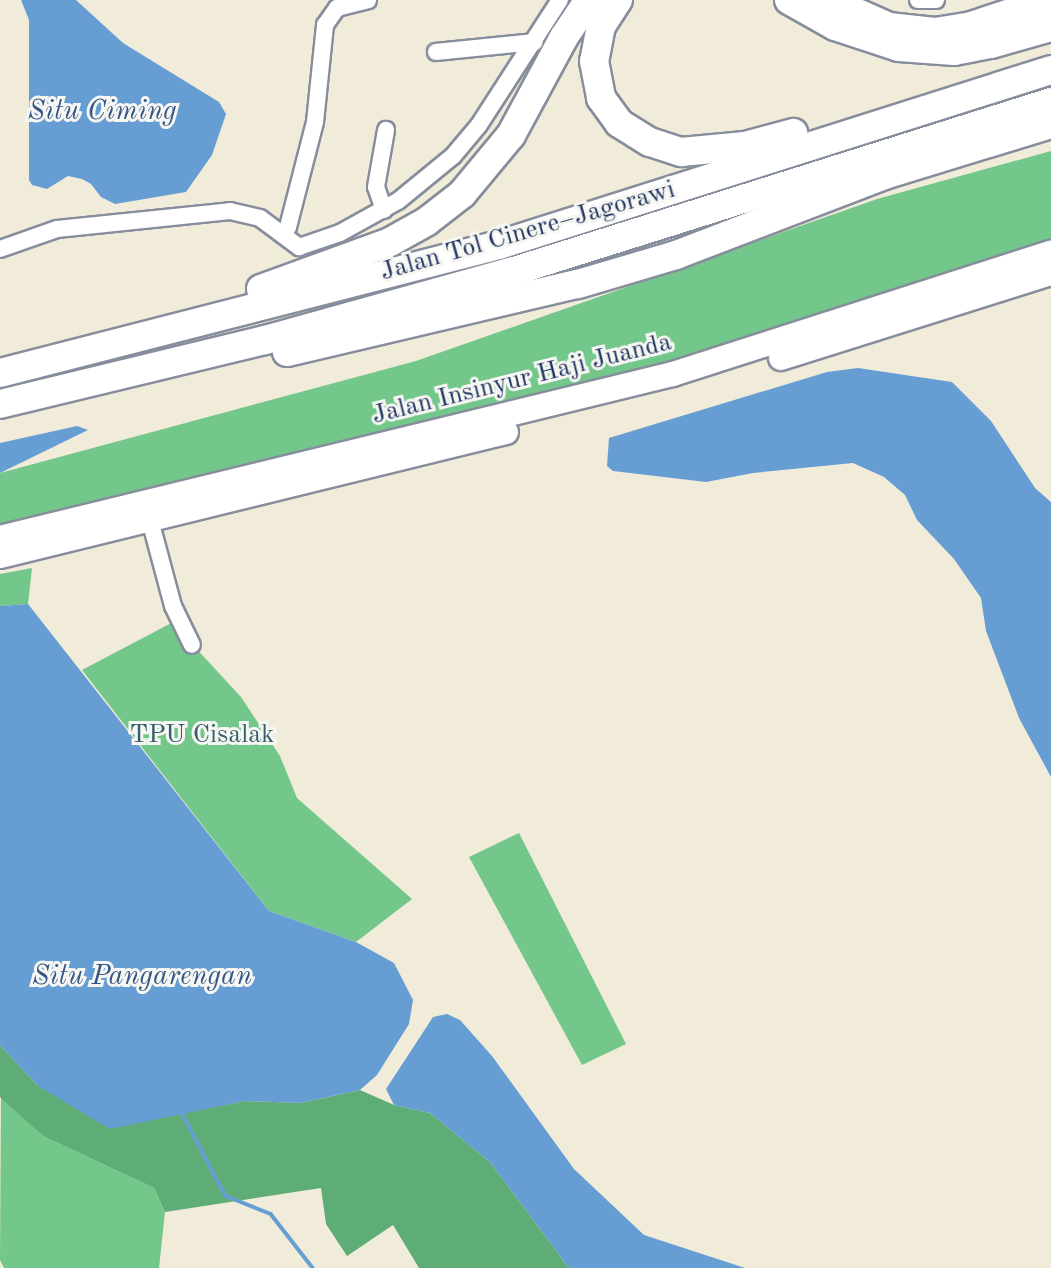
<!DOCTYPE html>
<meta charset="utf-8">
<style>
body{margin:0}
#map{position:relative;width:1051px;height:1268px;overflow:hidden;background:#f1ebda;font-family:"Old Standard TT",serif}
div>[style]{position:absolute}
.green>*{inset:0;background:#73c78a}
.forest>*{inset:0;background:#5eac76}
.water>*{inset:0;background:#669ed4}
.stream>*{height:3.5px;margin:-1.75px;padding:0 1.75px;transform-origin:1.75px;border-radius:1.75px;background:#669ed4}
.roads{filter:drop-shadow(2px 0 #868d9c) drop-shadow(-2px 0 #868d9c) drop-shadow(0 2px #868d9c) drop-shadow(0 -2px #868d9c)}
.minor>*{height:16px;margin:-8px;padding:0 8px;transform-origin:8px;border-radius:8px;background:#fff}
.trunk>*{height:24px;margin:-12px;padding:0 12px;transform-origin:12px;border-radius:12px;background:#fff}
.motorway>*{height:28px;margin:-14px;padding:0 14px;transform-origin:14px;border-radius:14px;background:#fff}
span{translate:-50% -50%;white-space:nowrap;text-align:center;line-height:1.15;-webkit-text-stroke:6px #f6f6f2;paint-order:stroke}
.street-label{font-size:26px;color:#1b2f5e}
.park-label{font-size:26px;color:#355d6b}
.water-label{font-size:28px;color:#355687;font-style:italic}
</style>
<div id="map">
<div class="green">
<i style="clip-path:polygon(1051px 151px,1051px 243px,639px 375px,0 526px,0 473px,416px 361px,877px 199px)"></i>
<i style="clip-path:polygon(32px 568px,28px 604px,0 606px,0 574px)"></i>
<i style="clip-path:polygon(177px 620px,192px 644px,241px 697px,280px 756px,297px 798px,412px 899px,356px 942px,269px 911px,82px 670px)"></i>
<i style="clip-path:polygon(519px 833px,626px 1044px,582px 1065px,469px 857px)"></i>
<i style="clip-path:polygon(1px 1096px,43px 1136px,154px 1188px,165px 1212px,159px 1268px,4px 1268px,0 1260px)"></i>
</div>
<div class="forest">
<i style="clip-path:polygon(0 1045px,38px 1086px,204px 1109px,245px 1101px,300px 1103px,360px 1090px,394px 1105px,430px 1113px,490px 1162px,569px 1268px,419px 1268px,393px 1225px,347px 1256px,326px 1224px,321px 1188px,165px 1212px,154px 1188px,43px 1136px,0 1097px)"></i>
</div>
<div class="water">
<i style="clip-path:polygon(21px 0,76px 0,123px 43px,219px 102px,226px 114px,212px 155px,186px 192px,115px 204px,101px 197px,91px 184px,82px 179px,68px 176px,47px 189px,32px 185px,29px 180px,29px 20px)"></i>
<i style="clip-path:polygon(858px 368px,952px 382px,991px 421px,1035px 488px,1051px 502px,1051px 777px,1019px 718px,986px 631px,981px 598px,954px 559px,917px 520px,905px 495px,884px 477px,853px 463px,753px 473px,706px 482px,613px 471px,607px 466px,609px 438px,827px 372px)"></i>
<i style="clip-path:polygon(77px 426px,88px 430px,0 473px,0 443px)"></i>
<i style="clip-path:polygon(28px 604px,269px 911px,356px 942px,394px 963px,413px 1000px,409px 1024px,377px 1075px,360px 1090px,300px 1103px,245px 1101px,110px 1129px,38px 1086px,0 1045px,0 606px)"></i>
<i style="clip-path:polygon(447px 1014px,460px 1020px,492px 1056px,574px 1169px,644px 1235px,745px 1268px,569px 1268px,490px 1162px,430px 1113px,394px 1105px,386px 1089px,433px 1017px)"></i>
</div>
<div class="stream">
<i style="left:182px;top:1113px;width:94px;rotate:62.1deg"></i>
<i style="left:226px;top:1196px;width:48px;rotate:21.8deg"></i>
<i style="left:271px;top:1214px;width:68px;rotate:52.1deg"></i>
</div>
<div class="roads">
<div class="minor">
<i style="left:918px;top:0;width:18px"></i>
<i style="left:436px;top:52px;width:99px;rotate:-5.8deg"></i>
<i style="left:384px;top:210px;width:24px;rotate:-109deg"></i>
<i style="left:376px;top:187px;width:58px;rotate:-80deg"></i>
<i style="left:283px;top:235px;width:9px;rotate:-58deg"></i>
<i style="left:288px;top:227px;width:108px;rotate:-75.6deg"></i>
<i style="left:315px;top:122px;width:98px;rotate:-84.1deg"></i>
<i style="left:325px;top:25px;width:21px;rotate:-55deg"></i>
<i style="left:337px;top:8px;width:32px;rotate:-14deg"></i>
<i style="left:0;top:249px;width:60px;rotate:-19.3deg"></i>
<i style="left:57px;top:229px;width:174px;rotate:-5.9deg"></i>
<i style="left:230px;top:211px;width:31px;rotate:13deg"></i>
<i style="left:260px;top:218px;width:49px;rotate:36.6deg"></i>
<i style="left:299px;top:247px;width:43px;rotate:-18.9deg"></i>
<i style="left:340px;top:233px;width:66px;rotate:-28.9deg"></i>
<i style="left:398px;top:201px;width:71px;rotate:-39.3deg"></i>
<i style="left:453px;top:156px;width:40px;rotate:-50deg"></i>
<i style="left:479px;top:125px;width:149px;rotate:-57.1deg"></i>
<i style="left:150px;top:520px;width:89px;rotate:75deg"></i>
<i style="left:173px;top:606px;width:43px;rotate:64deg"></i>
</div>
<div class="trunk">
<i style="left:781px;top:358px;width:283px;rotate:-17.5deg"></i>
<i style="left:0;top:538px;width:693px;rotate:-13.7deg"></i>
<i style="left:673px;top:374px;width:397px;rotate:-17.8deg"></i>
<i style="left:0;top:556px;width:521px;rotate:-13.77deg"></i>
</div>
<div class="motorway">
<i style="left:618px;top:0;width:31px;rotate:123deg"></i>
<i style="left:601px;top:26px;width:36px;rotate:101deg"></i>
<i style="left:594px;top:61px;width:38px;rotate:79deg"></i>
<i style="left:601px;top:98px;width:31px;rotate:54deg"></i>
<i style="left:619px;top:123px;width:36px;rotate:32deg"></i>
<i style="left:650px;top:142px;width:33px;rotate:18deg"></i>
<i style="left:681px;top:152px;width:64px;rotate:-5.4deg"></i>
<i style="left:745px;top:146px;width:50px;rotate:-15.2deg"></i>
<i style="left:789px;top:0;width:53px;rotate:29.5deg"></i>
<i style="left:835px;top:26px;width:67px;rotate:18.2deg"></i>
<i style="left:899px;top:47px;width:55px;rotate:4.2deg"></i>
<i style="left:954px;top:51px;width:38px;rotate:-11deg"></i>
<i style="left:991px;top:44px;width:62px;rotate:-15.8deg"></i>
<i style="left:828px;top:0;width:67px;rotate:23.9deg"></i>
<i style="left:889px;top:27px;width:46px;rotate:6.2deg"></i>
<i style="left:935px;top:32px;width:36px;rotate:-9deg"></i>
<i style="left:971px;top:26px;width:83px;rotate:-18.2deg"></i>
<i style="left:261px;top:289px;width:137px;rotate:-20deg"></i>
<i style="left:390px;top:242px;width:41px;rotate:-29.1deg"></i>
<i style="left:426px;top:222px;width:46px;rotate:-37.9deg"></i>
<i style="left:462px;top:194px;width:77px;rotate:-50.3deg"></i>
<i style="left:511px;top:135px;width:111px;rotate:-61.6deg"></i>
<i style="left:564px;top:37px;width:45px;rotate:-56deg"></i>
<i style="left:287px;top:352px;width:299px;rotate:-13.2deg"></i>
<i style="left:578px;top:284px;width:102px;rotate:-16.5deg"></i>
<i style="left:676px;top:255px;width:223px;rotate:-21deg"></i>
<i style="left:884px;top:175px;width:175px;rotate:-17deg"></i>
<i style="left:0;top:373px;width:515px;rotate:-14.39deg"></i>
<i style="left:499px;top:245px;width:579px;rotate:-17.59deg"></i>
<i style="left:0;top:404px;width:273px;rotate:-13.6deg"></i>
<i style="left:265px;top:340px;width:255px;rotate:-15.5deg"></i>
<i style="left:511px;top:272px;width:566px;rotate:-17.47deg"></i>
</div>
</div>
<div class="street-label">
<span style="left:528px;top:232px;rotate:-16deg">Jalan Tol Cinere–Jagorawi</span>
<span style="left:522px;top:380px;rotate:-14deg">Jalan Insinyur Haji Juanda</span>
</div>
<div class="park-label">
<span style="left:202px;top:736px">TPU Cisalak</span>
</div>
<div class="water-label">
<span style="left:102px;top:112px">Situ Ciming</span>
<span style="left:142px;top:977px">Situ Pangarengan</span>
</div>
</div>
